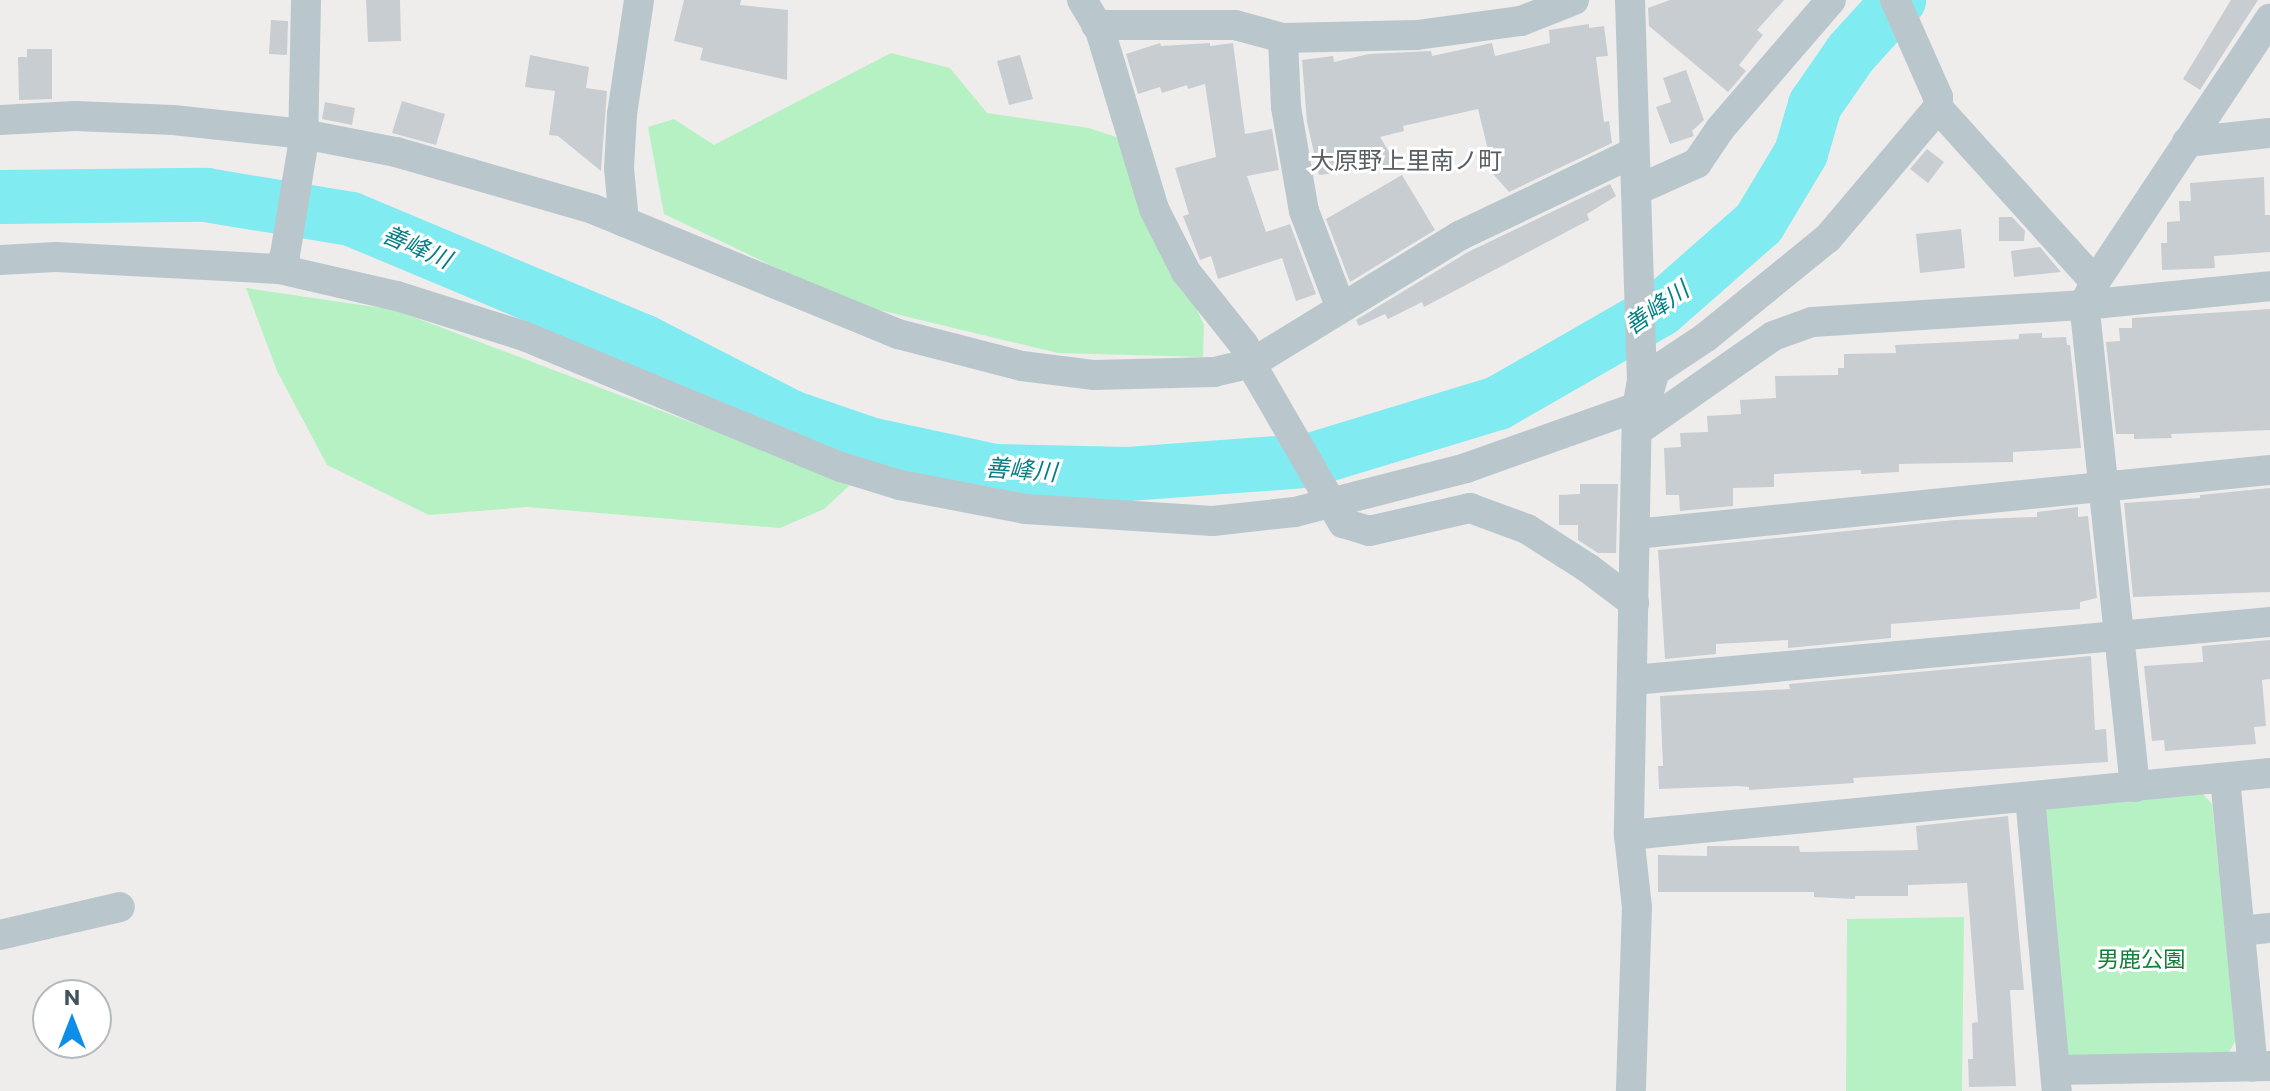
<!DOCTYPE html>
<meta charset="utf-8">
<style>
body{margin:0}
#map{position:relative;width:2270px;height:1091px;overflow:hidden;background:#efecec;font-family:Commissioner,"Noto Sans JP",sans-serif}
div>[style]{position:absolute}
.green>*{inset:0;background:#b6f1c4}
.river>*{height:54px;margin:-27px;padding:0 27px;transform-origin:27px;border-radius:27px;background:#80ebf1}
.building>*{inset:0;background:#c8cdd2}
.minor>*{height:30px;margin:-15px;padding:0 15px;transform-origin:15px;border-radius:15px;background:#b9c7cd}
span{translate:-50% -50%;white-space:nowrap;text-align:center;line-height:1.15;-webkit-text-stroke:6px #fff;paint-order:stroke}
.park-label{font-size:22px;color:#108037}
.neighbourhood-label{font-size:24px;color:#585e62}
.water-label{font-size:24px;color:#068087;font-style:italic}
.north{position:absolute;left:32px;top:979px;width:80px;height:80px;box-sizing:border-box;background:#fff;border:2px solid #b4babd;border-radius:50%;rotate:0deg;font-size:22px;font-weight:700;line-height:32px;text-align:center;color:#43535b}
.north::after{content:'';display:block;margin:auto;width:28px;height:36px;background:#0d8ee8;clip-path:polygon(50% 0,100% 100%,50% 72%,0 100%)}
</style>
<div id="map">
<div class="green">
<i style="clip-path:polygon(891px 53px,950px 68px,987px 113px,1089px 128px,1116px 137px,1204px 325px,1203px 357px,1058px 353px,850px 303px,664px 214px,648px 127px,674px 119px,714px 145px)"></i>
<i style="clip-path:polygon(246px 288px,395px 310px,852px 483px,824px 509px,780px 528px,527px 507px,429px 515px,327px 465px,277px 371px)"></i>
<i style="clip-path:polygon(2199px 790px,2212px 804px,2236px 1040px,2229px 1052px,2069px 1057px,2062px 1048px,2042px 816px,2050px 805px)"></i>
<i style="clip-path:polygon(1964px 917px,1962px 1091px,1846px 1091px,1847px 919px)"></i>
</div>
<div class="river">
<i style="left:0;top:197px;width:206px;rotate:-0.6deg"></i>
<i style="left:206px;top:195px;width:147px;rotate:9.4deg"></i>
<i style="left:351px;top:219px;width:316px;rotate:22.7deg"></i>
<i style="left:643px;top:341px;width:166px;rotate:27.2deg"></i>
<i style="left:791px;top:417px;width:87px;rotate:18.9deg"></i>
<i style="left:873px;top:445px;width:124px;rotate:12.1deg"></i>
<i style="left:994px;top:471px;width:134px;rotate:1.3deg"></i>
<i style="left:1128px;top:474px;width:179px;rotate:-4.2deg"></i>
<i style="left:1307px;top:461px;width:200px;rotate:-16.9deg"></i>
<i style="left:1498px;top:403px;width:187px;rotate:-29.9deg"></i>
<i style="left:1660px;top:310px;width:132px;rotate:-41.3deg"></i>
<i style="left:1759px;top:223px;width:82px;rotate:-59deg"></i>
<i style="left:1801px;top:153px;width:50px;rotate:-73.7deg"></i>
<i style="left:1815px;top:105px;width:63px;rotate:-55.3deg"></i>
<i style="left:1851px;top:53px;width:72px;rotate:-47.8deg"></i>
</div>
<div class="building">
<i style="clip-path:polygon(366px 0,400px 0,401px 41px,368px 42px)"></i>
<i style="clip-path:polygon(684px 0,741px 0,740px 5px,788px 10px,787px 80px,700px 60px,703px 48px,674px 41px)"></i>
<i style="clip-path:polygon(1670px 0,1784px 0,1757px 30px,1763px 35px,1739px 65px,1746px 71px,1728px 92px,1649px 26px,1648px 8px)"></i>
<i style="clip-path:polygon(2231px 0,2258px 0,2200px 90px,2183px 79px)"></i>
<i style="clip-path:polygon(271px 20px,288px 21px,287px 55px,269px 54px)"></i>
<i style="clip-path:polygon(1589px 24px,1589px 28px,1604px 26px,1608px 56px,1596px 57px,1604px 122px,1609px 121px,1612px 143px,1509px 192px,1479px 158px,1488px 150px,1478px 109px,1403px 126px,1404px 131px,1380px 137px,1397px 165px,1319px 175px,1307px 122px,1302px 60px,1333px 56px,1334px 62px,1369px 54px,1431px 51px,1432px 56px,1492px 43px,1495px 56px,1550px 43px,1549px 30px)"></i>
<i style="clip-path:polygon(1160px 43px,1161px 46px,1210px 43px,1210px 46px,1233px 43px,1245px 134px,1272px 129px,1279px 170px,1247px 176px,1266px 232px,1290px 224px,1316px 294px,1296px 301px,1282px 258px,1218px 279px,1211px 256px,1200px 260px,1183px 216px,1189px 214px,1175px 168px,1216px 157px,1205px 84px,1188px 89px,1187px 85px,1162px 93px,1160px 87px,1138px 94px,1126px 54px)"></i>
<i style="clip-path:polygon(27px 49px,52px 49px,52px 99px,19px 100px,18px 57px,27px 57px)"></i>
<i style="clip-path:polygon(530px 55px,589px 67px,586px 88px,607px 91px,601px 171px,558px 136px,549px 135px,555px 91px,525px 87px)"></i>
<i style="clip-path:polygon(1020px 55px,1033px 99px,1009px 105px,997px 61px)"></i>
<i style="clip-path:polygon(1686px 70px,1704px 120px,1692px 131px,1694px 136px,1670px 144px,1656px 107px,1671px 102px,1663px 78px)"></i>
<i style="clip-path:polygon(402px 101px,445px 114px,436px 145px,392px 133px)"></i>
<i style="clip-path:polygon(325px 102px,355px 108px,352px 125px,322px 119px)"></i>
<i style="clip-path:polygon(1927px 149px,1944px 162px,1928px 183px,1910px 169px)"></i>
<i style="clip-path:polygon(1402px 175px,1435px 230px,1350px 282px,1326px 219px)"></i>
<i style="clip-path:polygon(2264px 177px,2265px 215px,2270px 215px,2270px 252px,2214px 256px,2215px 268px,2162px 270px,2161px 243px,2167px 243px,2167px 222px,2180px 221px,2179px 201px,2191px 201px,2190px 183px)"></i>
<i style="clip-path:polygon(1610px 184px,1616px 196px,1587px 214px,1589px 220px,1424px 307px,1422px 302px,1388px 319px,1385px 314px,1359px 326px,1356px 320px,1468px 252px)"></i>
<i style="clip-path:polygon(1999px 217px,2012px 217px,2025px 231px,2024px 241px,1999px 241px)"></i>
<i style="clip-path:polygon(1961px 229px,1965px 268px,1920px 273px,1916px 234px)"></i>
<i style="clip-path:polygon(2040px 247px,2061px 272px,2014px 277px,2011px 251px)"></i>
<i style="clip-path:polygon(2270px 309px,2270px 430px,2171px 434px,2172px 438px,2134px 439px,2134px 434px,2116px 434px,2106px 342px,2120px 341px,2119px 328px,2132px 328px,2132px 318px)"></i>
<i style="clip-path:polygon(2042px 333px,2042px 338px,2066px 337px,2067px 345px,2070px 345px,2081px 448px,2013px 452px,2013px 462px,1899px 464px,1899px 472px,1861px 474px,1861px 470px,1774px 474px,1774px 487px,1733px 488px,1733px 506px,1680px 511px,1679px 495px,1666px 495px,1664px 448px,1681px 447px,1680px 433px,1708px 432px,1707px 416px,1741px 414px,1740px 400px,1776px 398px,1775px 376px,1838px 375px,1838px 368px,1844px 368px,1844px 354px,1896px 353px,1895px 345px,2019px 339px,2019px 334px)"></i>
<i style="clip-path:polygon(1580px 484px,1618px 484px,1616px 553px,1598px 553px,1578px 540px,1578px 525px,1559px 525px,1559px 495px,1580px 494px)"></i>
<i style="clip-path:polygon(2270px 488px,2270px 592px,2133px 597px,2124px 503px,2200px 498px,2200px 495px)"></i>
<i style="clip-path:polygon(2078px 507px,2078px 517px,2088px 516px,2097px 598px,2080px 602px,2080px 609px,1891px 624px,1891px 638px,1788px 648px,1788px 640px,1716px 644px,1716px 654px,1665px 659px,1658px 550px,1955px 520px,2037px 517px,2037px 512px)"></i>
<i style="clip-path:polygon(2270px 640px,2270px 679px,2262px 680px,2266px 726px,2254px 727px,2256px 744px,2165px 751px,2164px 740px,2152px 741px,2144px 666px,2203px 662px,2202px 646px)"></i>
<i style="clip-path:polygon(2091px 656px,2095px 730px,2106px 729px,2108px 762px,1853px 778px,1854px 783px,1749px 790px,1749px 787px,1738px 786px,1659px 789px,1658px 766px,1663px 766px,1660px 696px,1790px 689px,1789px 684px)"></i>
<i style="clip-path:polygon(2008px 816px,2024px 990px,2010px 990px,2016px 1086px,1969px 1087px,1968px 1059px,1973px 1059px,1972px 1023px,1978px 1022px,1967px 883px,1908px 885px,1908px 896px,1855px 896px,1855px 899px,1814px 897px,1814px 892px,1658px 892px,1658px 855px,1707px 856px,1707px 846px,1799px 846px,1800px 852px,1918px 850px,1916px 826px)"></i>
</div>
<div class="minor">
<i style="left:1082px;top:0;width:35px;rotate:59deg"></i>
<i style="left:1100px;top:30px;width:187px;rotate:73.2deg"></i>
<i style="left:1154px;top:209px;width:71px;rotate:63.1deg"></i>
<i style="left:1186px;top:272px;width:93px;rotate:51.5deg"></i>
<i style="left:1244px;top:345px;width:34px;rotate:66deg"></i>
<i style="left:1258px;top:376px;width:170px;rotate:60deg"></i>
<i style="left:1343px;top:523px;width:27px;rotate:17deg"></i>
<i style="left:1369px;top:531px;width:104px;rotate:-12.8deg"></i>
<i style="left:1470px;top:508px;width:61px;rotate:20.2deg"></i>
<i style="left:1527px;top:529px;width:72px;rotate:32.6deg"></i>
<i style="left:1588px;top:568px;width:58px;rotate:37.3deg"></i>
<i style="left:1630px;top:0;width:380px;rotate:88.2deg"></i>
<i style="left:1642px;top:380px;width:27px;rotate:100deg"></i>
<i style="left:1637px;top:407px;width:428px;rotate:91.1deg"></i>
<i style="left:1629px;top:835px;width:72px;rotate:83.7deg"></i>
<i style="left:1637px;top:907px;width:184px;rotate:91.9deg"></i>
<i style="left:1895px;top:0;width:106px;rotate:66.1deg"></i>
<i style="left:1938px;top:97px;width:11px;rotate:90deg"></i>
<i style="left:1938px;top:108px;width:234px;rotate:47.9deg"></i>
<i style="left:1096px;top:25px;width:139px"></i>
<i style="left:1235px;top:25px;width:50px;rotate:15.2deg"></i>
<i style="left:1283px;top:38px;width:134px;rotate:-1.3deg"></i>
<i style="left:1417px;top:35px;width:105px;rotate:-7.7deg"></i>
<i style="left:1521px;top:21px;width:57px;rotate:-21.6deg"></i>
<i style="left:1283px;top:38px;width:69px;rotate:87.5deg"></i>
<i style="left:1286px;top:107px;width:106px;rotate:80.2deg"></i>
<i style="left:1304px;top:211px;width:102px;rotate:69.2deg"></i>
<i style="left:0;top:120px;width:75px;rotate:-3.1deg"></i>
<i style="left:75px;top:116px;width:98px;rotate:2.3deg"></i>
<i style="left:173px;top:120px;width:131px;rotate:6.1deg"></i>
<i style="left:303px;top:134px;width:95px;rotate:11deg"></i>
<i style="left:396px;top:152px;width:205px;rotate:16.1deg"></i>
<i style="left:593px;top:209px;width:330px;rotate:22.3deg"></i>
<i style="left:898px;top:334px;width:128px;rotate:14.5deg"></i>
<i style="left:1022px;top:366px;width:73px;rotate:7.1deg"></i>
<i style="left:1094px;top:375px;width:120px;rotate:-1.4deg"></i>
<i style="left:1214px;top:372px;width:39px;rotate:-13deg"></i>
<i style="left:1252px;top:363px;width:243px;rotate:-31.5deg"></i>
<i style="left:1459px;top:236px;width:193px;rotate:-25.5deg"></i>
<i style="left:2187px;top:142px;width:83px;rotate:-6.2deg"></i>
<i style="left:1637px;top:190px;width:66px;rotate:-24.2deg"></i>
<i style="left:1697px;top:163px;width:41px;rotate:-55.9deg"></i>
<i style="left:1720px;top:129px;width:170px;rotate:-49.3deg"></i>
<i style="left:624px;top:222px;width:54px;rotate:-95.3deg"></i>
<i style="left:619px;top:168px;width:54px;rotate:-86.8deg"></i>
<i style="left:622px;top:114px;width:115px;rotate:-81.5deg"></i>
<i style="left:0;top:260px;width:56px;rotate:-3.1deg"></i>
<i style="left:56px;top:257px;width:223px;rotate:3.1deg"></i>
<i style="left:279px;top:269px;width:15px;rotate:-67deg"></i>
<i style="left:285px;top:255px;width:111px;rotate:-80.7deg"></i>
<i style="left:303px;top:145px;width:145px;rotate:-88.8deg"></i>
<i style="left:279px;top:269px;width:121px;rotate:12.9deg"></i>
<i style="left:397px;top:296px;width:133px;rotate:17.5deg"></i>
<i style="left:524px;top:336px;width:343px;rotate:22.5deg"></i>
<i style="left:841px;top:467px;width:62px;rotate:17deg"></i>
<i style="left:900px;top:485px;width:128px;rotate:10.8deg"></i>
<i style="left:1026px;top:509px;width:187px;rotate:3.7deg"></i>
<i style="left:1213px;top:521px;width:82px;rotate:-6.3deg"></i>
<i style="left:1295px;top:512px;width:177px;rotate:-14.4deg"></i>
<i style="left:1466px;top:468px;width:182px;rotate:-19.6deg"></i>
<i style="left:1646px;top:402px;width:32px;rotate:-74deg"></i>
<i style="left:1655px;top:371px;width:61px;rotate:-33.7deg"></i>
<i style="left:1706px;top:337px;width:157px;rotate:-39.1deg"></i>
<i style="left:1828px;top:238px;width:170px;rotate:-49.8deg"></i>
<i style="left:1637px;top:431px;width:166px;rotate:-34.9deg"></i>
<i style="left:1773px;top:336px;width:41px;rotate:-19.7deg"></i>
<i style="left:1812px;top:322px;width:273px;rotate:-3.6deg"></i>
<i style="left:2084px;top:305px;width:25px;rotate:-64deg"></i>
<i style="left:2095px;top:282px;width:316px;rotate:-56.4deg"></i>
<i style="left:1635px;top:534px;width:638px;rotate:-5.76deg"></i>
<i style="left:1633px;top:680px;width:640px;rotate:-5.2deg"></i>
<i style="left:2225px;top:778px;width:290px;rotate:84.5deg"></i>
<i style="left:2135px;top:787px;width:485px;rotate:-96deg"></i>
<i style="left:2084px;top:305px;width:187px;rotate:-5.8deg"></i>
<i style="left:2030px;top:797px;width:295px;rotate:84.8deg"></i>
<i style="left:1629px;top:835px;width:644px;rotate:-5.52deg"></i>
<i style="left:2240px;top:931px;width:30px;rotate:-6deg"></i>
<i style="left:0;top:935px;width:123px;rotate:-13.1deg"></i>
<i style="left:2056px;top:1070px;width:214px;rotate:-1.1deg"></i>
</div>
<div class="park-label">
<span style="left:2141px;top:959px">男鹿公園</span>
</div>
<div class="neighbourhood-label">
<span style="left:1406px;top:160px">大原野上里南ノ町</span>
</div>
<div class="water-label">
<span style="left:417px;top:246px;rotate:23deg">善峰川</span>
<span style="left:1656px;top:307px;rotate:-35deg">善峰川</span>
<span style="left:1021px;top:469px;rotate:4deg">善峰川</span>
</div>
<div class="north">N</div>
</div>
